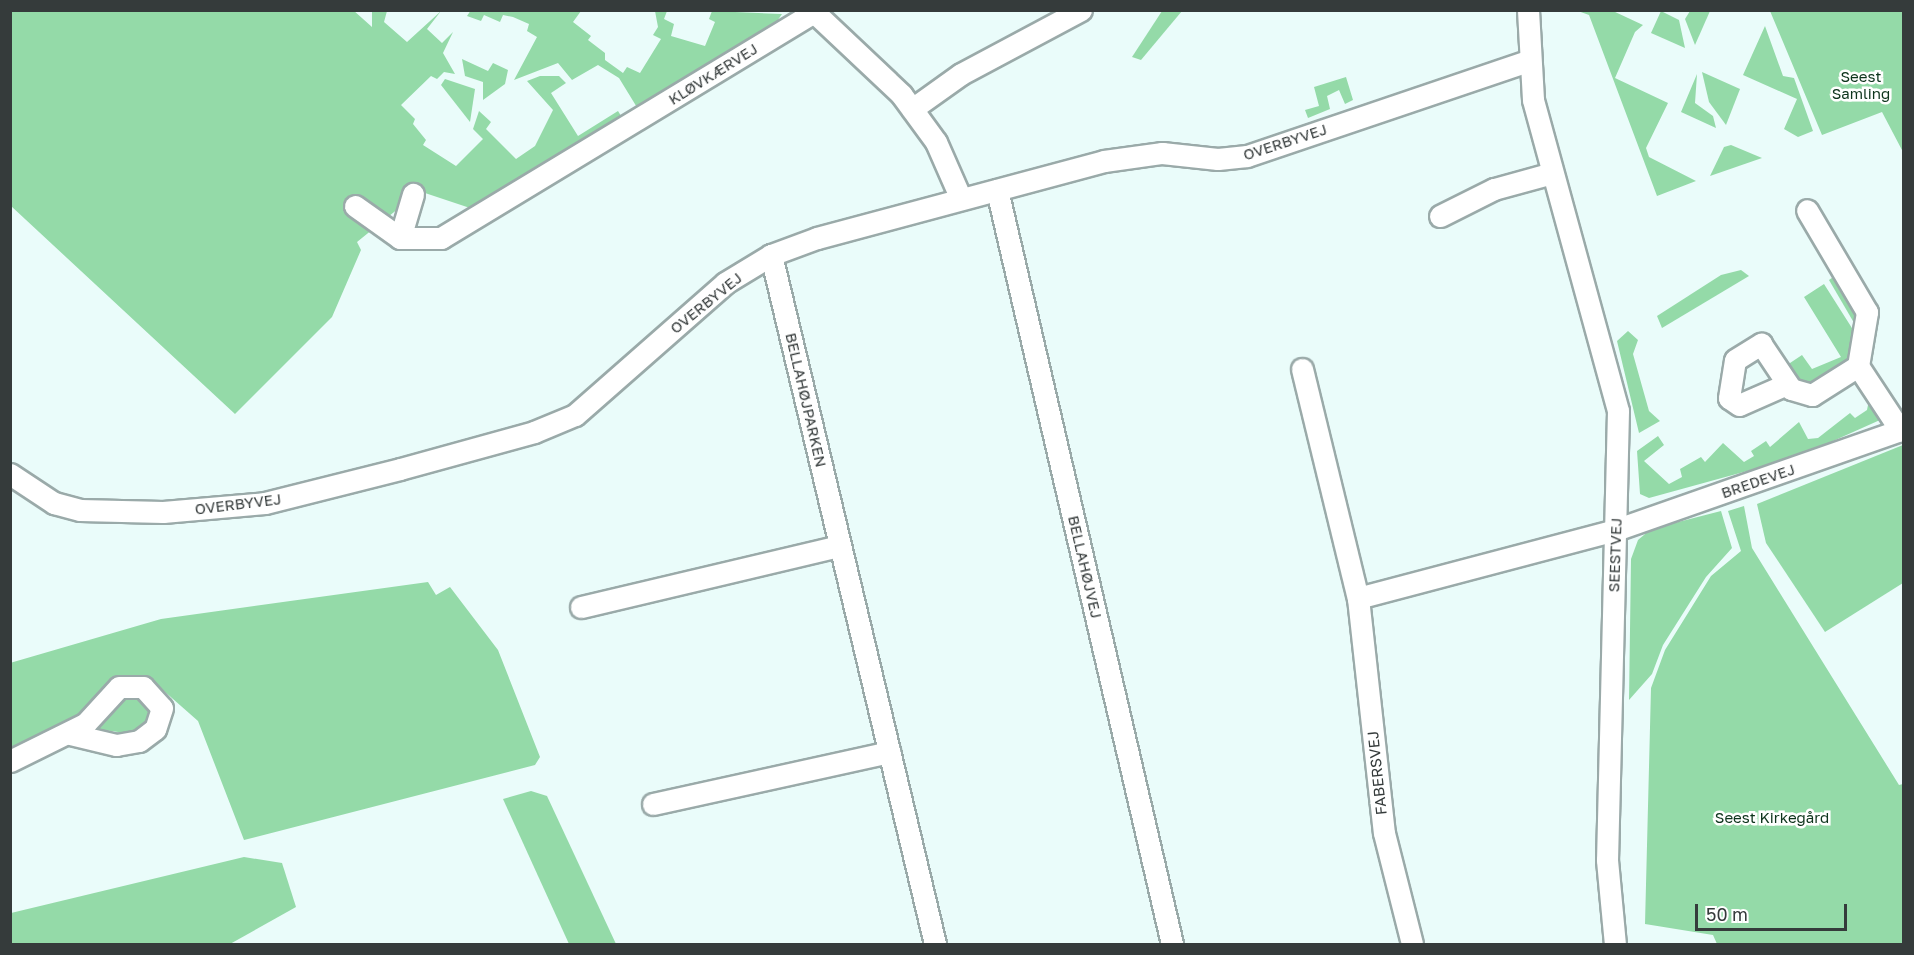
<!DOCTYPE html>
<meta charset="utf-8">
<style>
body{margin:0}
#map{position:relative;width:1914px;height:955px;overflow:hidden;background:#eafcfa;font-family:"Golos Text",sans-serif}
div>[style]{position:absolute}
.green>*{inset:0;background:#94daa8}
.roads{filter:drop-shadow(2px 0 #9aaaa9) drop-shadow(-2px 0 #9aaaa9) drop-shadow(0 2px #9aaaa9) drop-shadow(0 -2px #9aaaa9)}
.minor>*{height:21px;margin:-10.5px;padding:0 10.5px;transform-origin:10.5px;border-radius:10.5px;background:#fff}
span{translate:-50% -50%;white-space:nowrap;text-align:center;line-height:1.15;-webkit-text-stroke:5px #fff;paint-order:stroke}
.street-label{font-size:15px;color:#353b3b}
.park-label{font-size:15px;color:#0d341c}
.frame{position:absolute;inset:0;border:12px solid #353b3b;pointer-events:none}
.scale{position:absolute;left:1695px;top:904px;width:152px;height:27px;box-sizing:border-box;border:3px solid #353b3b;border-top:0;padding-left:8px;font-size:18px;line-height:21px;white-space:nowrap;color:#353b3b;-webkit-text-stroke:4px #fff;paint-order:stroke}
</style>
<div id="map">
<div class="green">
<i style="clip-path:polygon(353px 10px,372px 27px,372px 11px,387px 11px,384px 22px,407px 42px,441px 11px,427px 29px,442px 43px,453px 32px,443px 53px,455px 74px,444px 72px,437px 79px,431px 76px,401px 105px,415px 119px,413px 124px,426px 140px,423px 145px,456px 166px,483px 139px,473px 129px,479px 111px,491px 122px,486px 129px,516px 159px,535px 146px,553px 110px,527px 81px,540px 76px,559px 76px,566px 83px,551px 93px,578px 136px,618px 111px,623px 119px,470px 208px,422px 192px,399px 208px,357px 242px,361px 250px,332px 317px,235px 414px,11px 206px,10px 11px)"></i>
<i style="clip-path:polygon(471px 10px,581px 11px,573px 22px,591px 36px,588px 40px,605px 53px,605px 60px,623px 73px,627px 67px,640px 73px,661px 39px,653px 35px,658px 27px,655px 11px,667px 11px,664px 19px,674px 24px,671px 36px,705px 46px,715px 22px,709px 19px,712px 11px,782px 14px,773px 27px,638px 109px,619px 78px,598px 65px,572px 80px,558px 63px,514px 80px,537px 37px,527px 31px,529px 24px,513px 17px,503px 15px,500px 22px,484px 15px,481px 21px,467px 16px)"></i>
<i style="clip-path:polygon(1162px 11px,1182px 11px,1141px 60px,1132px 57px)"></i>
<i style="clip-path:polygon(1578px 11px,1613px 11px,1643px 25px,1635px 32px,1615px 78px,1668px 103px,1646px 148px,1649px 157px,1696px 181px,1657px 196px,1589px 15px)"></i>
<i style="clip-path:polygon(1661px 11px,1679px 20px,1685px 48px,1651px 33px)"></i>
<i style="clip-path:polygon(1690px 11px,1710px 11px,1695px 45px,1685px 19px)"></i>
<i style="clip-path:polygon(1770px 11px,1903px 11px,1903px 152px,1882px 112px,1822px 135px)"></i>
<i style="clip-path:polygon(1765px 26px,1783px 76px,1794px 78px,1813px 131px,1798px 137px,1784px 129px,1797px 99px,1743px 75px)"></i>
<i style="clip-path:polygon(462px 59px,488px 71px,493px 63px,508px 70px,505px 84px,483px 100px,483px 82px,465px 76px)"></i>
<i style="clip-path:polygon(1702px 72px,1740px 89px,1726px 125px,1709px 102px)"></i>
<i style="clip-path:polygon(1697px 74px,1695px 103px,1713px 116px,1716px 128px,1681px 112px)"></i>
<i style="clip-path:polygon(1346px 77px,1353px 100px,1345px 104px,1339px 90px,1327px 96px,1330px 109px,1308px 118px,1305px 110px,1319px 106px,1314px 87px)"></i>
<i style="clip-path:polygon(445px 79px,475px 89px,470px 122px,441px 85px)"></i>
<i style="clip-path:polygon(1731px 145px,1762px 158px,1710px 176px,1724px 147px)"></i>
<i style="clip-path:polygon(1741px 270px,1749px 276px,1662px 328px,1657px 316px,1721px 275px)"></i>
<i style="clip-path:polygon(1836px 275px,1858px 312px,1857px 328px,1829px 280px)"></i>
<i style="clip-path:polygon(1824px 284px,1857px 336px,1852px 361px,1810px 386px,1799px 384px,1787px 365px,1802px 355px,1812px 369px,1841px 357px,1804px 297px)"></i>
<i style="clip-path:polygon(1628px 331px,1638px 340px,1633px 354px,1649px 411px,1660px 421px,1639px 433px,1617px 341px)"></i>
<i style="clip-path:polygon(1869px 400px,1880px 420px,1795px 458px,1649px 498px,1640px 494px,1637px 451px,1658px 436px,1664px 445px,1644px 461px,1669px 484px,1682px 477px,1680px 469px,1701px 457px,1705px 462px,1723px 443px,1744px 462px,1754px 456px,1751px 451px,1766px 441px,1770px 447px,1799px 422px,1808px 439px,1818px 438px,1850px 413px,1855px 418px,1867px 410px)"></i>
<i style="clip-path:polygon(1903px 445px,1903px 583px,1825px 632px,1766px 543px,1757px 504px)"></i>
<i style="clip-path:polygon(1744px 506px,1752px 548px,1899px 785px,1903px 784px,1903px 944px,1717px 944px,1713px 935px,1645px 924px,1651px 688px,1665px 650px,1711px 576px,1741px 551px,1728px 511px)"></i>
<i style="clip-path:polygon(1721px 511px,1732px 548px,1706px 577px,1663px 645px,1652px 674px,1629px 700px,1631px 559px,1638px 540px,1651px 529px)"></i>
<i style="clip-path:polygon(428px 582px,436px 595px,450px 587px,498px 650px,540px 757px,535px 765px,244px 840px,198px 721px,156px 684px,135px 676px,113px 679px,77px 720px,11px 751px,10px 663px,161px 619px)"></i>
<i style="clip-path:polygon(138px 694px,150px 709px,150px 722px,133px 734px,96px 729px,122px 696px)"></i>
<i style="clip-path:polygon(531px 791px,547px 796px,616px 944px,569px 944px,503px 799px)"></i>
<i style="clip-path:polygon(244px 857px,282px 863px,296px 907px,230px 944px,11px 944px,11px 913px)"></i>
</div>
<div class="roads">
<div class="minor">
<i style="left:1528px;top:10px;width:90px;rotate:86.8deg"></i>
<i style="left:1533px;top:100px;width:322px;rotate:74.7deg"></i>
<i style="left:1618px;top:411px;width:449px;rotate:91.4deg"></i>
<i style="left:1607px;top:860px;width:84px;rotate:84.6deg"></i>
<i style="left:912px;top:109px;width:60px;rotate:-35.5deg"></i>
<i style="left:961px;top:74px;width:136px;rotate:-28.1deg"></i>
<i style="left:997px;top:190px;width:774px;rotate:76.93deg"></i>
<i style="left:355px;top:206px;width:55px;rotate:35.4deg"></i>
<i style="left:400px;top:238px;width:41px"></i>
<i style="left:441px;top:238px;width:436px;rotate:-31.2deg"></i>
<i style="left:814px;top:12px;width:120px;rotate:43.3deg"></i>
<i style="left:901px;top:94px;width:59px;rotate:53.9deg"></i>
<i style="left:936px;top:142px;width:62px;rotate:66.3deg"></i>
<i style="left:1440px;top:216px;width:60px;rotate:-26.6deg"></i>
<i style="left:1494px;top:189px;width:60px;rotate:-15.4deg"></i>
<i style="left:400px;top:238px;width:46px;rotate:-73.5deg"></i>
<i style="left:771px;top:255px;width:708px;rotate:76.61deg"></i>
<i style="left:1858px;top:366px;width:77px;rotate:56.7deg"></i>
<i style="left:1302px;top:369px;width:236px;rotate:76.3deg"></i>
<i style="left:1358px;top:598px;width:236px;rotate:83.7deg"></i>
<i style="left:1384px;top:833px;width:114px;rotate:75.8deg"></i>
<i style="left:1787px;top:384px;width:52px;rotate:156.4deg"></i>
<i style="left:1739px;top:405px;width:12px;rotate:-145deg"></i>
<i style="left:1729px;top:398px;width:38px;rotate:-81deg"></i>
<i style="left:1735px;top:360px;width:31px;rotate:-32deg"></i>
<i style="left:1761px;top:344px;width:54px;rotate:56.3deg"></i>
<i style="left:1791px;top:389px;width:22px;rotate:16deg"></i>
<i style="left:1812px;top:395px;width:54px;rotate:-32.2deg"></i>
<i style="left:1858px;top:366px;width:55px;rotate:-80.5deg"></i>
<i style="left:1867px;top:312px;width:118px;rotate:-120.5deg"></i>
<i style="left:10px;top:474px;width:53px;rotate:33.4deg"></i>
<i style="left:54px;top:503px;width:27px;rotate:15deg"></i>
<i style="left:80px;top:510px;width:83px;rotate:1.4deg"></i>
<i style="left:163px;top:512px;width:102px;rotate:-5deg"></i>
<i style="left:265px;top:503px;width:139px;rotate:-14.1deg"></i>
<i style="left:400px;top:469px;width:139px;rotate:-15.4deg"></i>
<i style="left:534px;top:432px;width:44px;rotate:-22.5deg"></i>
<i style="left:575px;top:415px;width:200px;rotate:-41.3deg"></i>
<i style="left:725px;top:283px;width:54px;rotate:-31.3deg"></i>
<i style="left:771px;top:255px;width:49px;rotate:-20.3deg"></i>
<i style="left:817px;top:238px;width:297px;rotate:-15deg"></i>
<i style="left:1104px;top:161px;width:59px;rotate:-7.9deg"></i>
<i style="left:1162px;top:153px;width:56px;rotate:6.1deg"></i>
<i style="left:1218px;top:159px;width:29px;rotate:-6deg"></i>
<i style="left:1247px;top:156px;width:296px;rotate:-18.7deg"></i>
<i style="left:1358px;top:598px;width:266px;rotate:-14.8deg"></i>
<i style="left:1615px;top:530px;width:306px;rotate:-19.3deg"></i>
<i style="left:581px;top:607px;width:266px;rotate:-13.3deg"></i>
<i style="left:10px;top:761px;width:84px;rotate:-26.3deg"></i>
<i style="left:85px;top:724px;width:50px;rotate:-47.4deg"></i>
<i style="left:119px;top:687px;width:24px"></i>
<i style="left:143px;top:687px;width:28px;rotate:48deg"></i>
<i style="left:162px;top:708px;width:22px;rotate:108deg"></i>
<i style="left:155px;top:729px;width:20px;rotate:143deg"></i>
<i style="left:139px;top:741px;width:23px;rotate:170deg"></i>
<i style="left:116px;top:745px;width:47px;rotate:-166.6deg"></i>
<i style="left:653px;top:804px;width:242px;rotate:-12.4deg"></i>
</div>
</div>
<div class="street-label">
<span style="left:713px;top:74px;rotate:-32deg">KLØVKÆRVEJ</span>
<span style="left:1285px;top:142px;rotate:-18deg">OVERBYVEJ</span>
<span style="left:706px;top:303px;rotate:-39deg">OVERBYVEJ</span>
<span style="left:806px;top:400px;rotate:77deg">BELLAHØJPARKEN</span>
<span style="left:1758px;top:481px;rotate:-19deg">BREDEVEJ</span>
<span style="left:238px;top:504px;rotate:-7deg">OVERBYVEJ</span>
<span style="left:1615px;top:555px;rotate:-88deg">SEESTVEJ</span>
<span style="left:1085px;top:567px;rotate:77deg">BELLAHØJVEJ</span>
<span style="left:1377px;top:773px;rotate:-96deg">FABERSVEJ</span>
</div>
<div class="park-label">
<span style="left:1861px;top:85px">Seest<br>Samling</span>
<span style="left:1772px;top:818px">Seest Kirkegård</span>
</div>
<div class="frame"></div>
<div class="scale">50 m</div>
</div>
